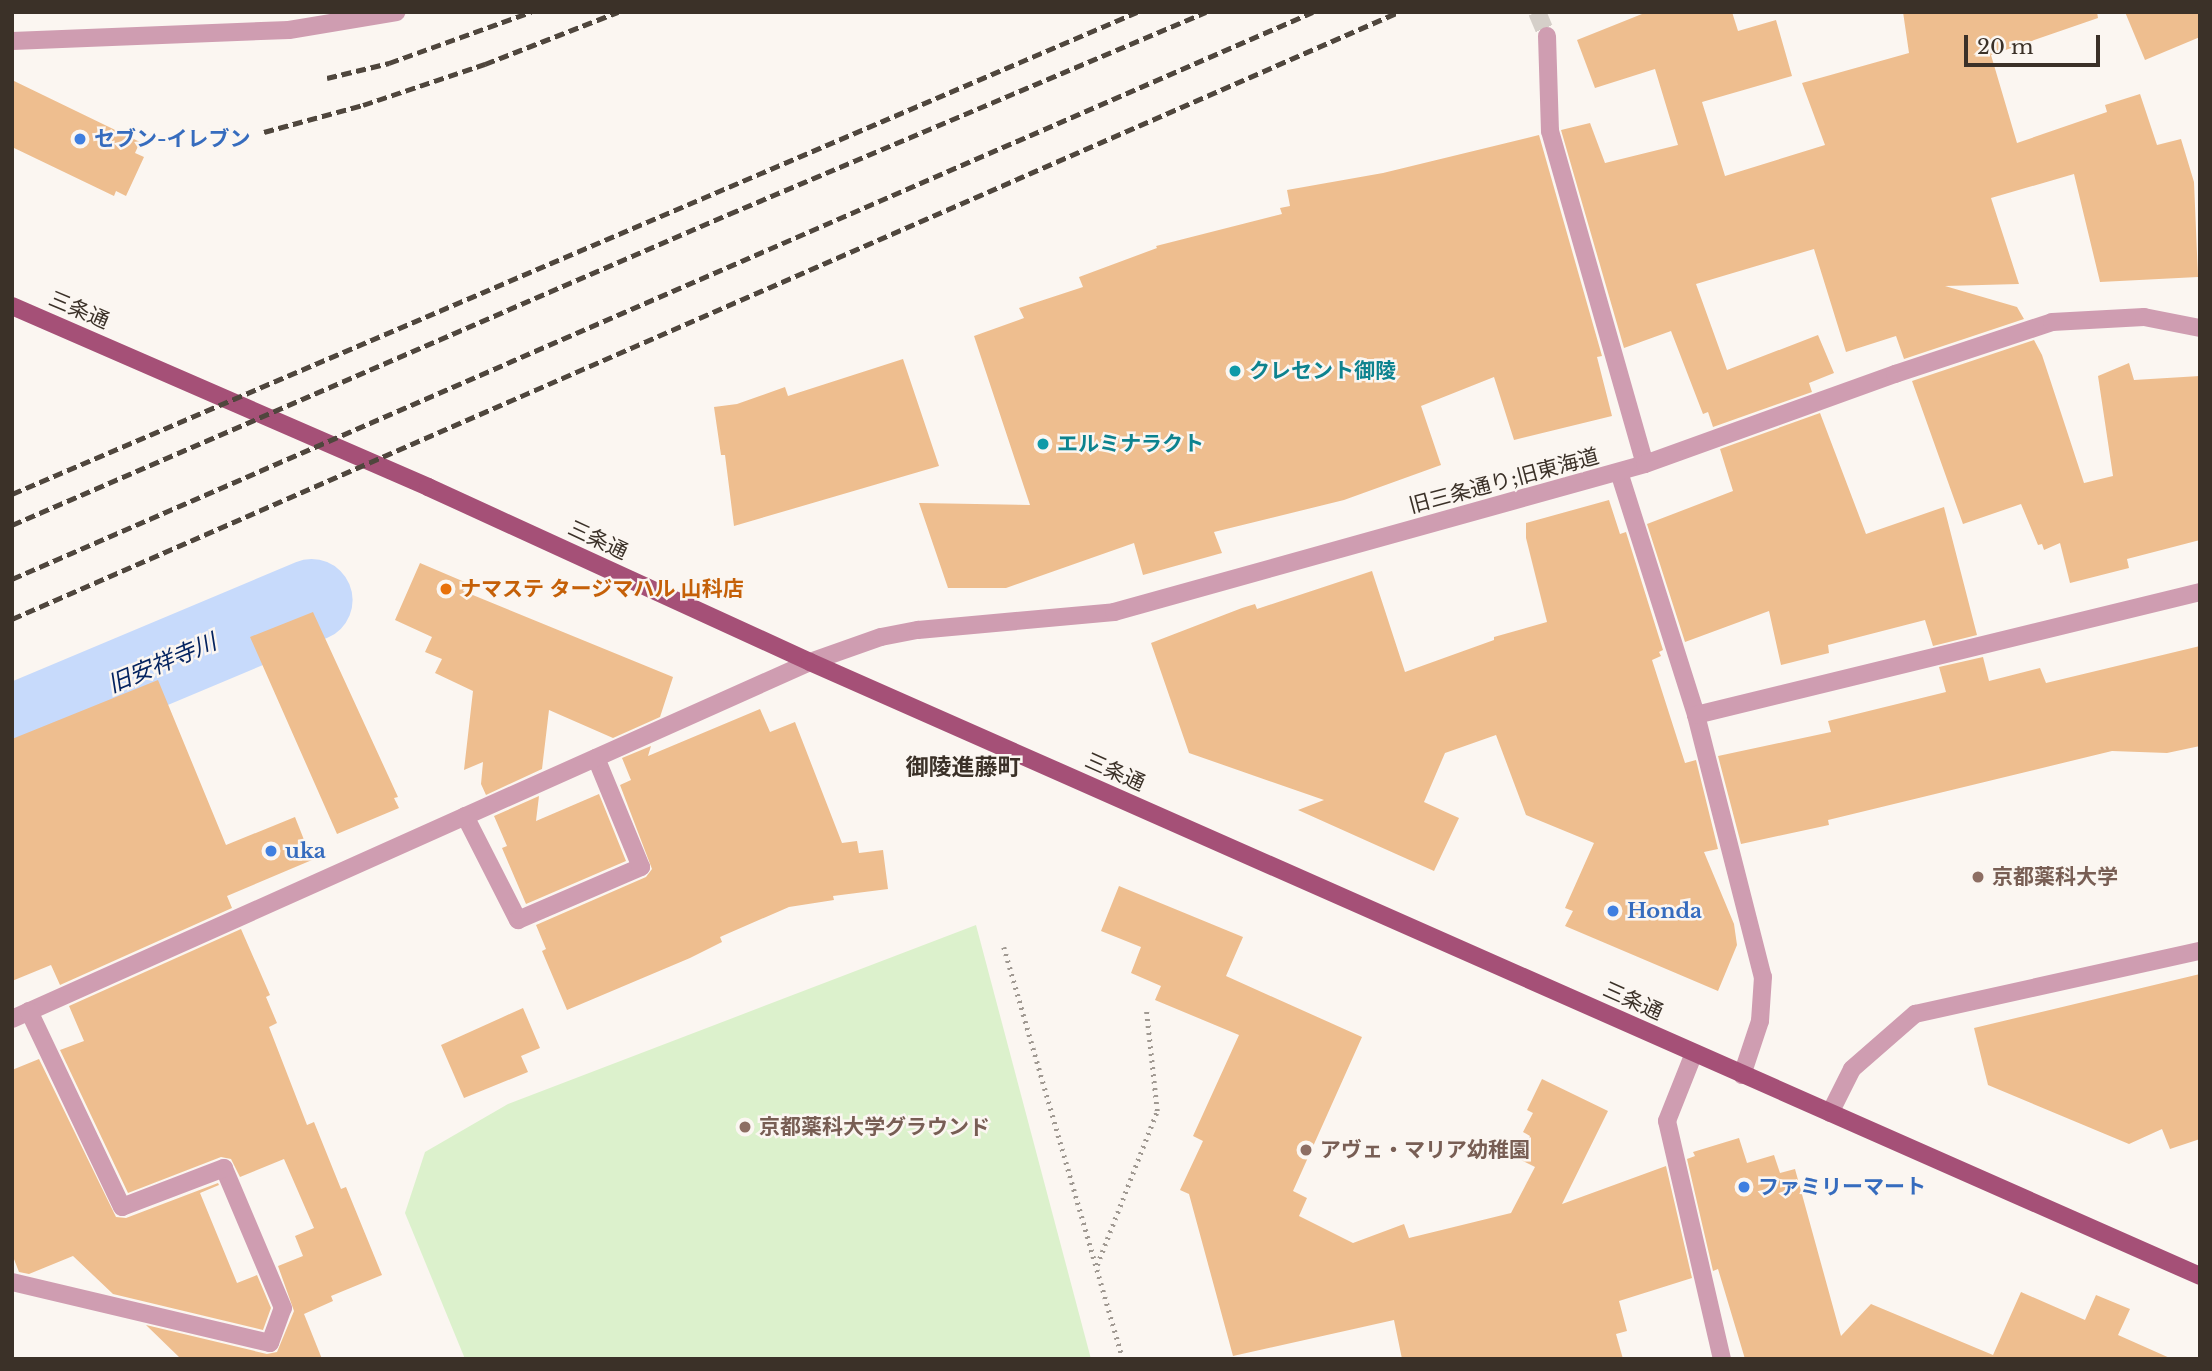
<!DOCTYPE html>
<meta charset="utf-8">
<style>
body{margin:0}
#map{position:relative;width:2212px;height:1371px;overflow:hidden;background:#fbf6f1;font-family:"Libre Baskerville","Noto Sans JP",serif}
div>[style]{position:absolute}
.green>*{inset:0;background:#dcf1cc}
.river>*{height:82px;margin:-41px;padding:0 41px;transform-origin:41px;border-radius:41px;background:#c7dafb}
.building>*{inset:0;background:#eebe8f}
.minor-tunnel>*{height:18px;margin-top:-9px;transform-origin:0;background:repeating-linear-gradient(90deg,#d5cfc9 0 18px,transparent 0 27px)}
.path>*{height:4.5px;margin-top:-2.25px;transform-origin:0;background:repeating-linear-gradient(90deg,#a09992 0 2px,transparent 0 7px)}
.minor>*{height:18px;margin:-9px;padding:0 9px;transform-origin:9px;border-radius:9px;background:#cf9db1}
.major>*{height:18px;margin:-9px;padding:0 9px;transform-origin:9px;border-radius:9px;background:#a55077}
.rail>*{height:5px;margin-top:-2.5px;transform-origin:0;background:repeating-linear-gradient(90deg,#4f463d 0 10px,transparent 0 15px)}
.dots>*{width:19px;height:19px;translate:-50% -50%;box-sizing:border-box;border:4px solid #fbf6f1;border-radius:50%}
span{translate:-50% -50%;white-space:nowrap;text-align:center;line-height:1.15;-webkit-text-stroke:5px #fbf6f1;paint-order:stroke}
.shop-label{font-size:21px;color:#366cbe;font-weight:700}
.left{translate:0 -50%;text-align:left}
.street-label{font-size:21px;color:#3b3128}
.culture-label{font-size:21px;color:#0d838f;font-weight:700}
.food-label{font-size:21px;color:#c56008;font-weight:700}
.education-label{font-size:21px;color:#785e54;font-weight:700}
.water-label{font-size:23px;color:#052460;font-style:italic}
.neighbourhood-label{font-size:23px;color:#3b3128;font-weight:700}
.frame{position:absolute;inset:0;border:14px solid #3b3128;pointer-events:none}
.scale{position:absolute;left:1964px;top:35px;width:136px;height:32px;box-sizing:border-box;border:4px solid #3b3128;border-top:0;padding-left:9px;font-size:21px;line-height:24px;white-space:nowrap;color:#3b3128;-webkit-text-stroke:5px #fbf6f1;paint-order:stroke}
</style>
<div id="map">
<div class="green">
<i style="clip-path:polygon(976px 925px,1091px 1359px,465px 1359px,405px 1213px,425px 1152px,508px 1104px)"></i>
</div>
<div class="river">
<i style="left:12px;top:726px;width:325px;rotate:-22.8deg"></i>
</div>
<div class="building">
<i style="clip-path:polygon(1647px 12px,1732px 12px,1738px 31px,1776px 20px,1792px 76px,1702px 102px,1725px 176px,1825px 145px,1802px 83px,1909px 53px,1903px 12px,2097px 12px,2098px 18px,1991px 55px,2017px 143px,2107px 112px,2105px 105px,2140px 94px,2157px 145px,2181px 139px,2194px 182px,2198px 277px,2100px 282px,2074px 174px,1991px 198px,2019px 284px,1945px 286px,2017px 307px,2024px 319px,1904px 359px,1896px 336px,1846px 352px,1814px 249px,1696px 284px,1727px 370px,1818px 335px,1834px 373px,1809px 383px,1812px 392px,1713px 427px,1708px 412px,1703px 414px,1671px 331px,1624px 348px,1561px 130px,1590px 123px,1605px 163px,1678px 145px,1655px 69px,1595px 88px,1577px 40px)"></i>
<i style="clip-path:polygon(2125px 12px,2200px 12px,2200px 37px,2145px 60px)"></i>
<i style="clip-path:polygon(12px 80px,140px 142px,135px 153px,144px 157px,126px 196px,116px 191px,114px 196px,12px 147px)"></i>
<i style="clip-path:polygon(1539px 135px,1602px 356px,1597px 357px,1612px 416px,1514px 440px,1494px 377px,1421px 406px,1441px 465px,1344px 500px,1214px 532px,1222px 553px,1143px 575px,1134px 543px,1006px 588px,948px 588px,919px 503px,1030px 505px,974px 336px,1024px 318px,1019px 308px,1083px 287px,1079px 277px,1157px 248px,1156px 246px,1282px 214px,1280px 208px,1290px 206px,1287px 190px,1383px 173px)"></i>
<i style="clip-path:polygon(2034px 340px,2042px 355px,2084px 483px,2113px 476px,2098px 376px,2129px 363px,2134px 380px,2200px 376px,2200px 540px,2127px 559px,2129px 568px,2070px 583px,2060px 543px,2044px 550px,2042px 544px,2038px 545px,2021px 504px,1963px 524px,1912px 381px)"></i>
<i style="clip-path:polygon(903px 359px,939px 466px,734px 526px,725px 455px,721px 455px,714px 407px,737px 404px,785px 387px,788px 396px)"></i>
<i style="clip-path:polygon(1820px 413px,1866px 534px,1944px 507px,1977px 635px,1933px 646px,1925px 620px,1828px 645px,1829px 653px,1781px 665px,1769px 611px,1685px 642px,1647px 524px,1733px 491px,1720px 449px)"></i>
<i style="clip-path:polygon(1609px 500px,1620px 534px,1626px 532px,1663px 650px,1659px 652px,1661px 656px,1652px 660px,1685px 763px,1696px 760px,1718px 849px,1704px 852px,1734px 924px,1737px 945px,1718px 991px,1565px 926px,1573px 911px,1565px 908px,1594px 843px,1526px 815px,1496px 735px,1445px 753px,1424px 802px,1459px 818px,1434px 871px,1298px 810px,1324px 800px,1189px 753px,1151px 643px,1242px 608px,1255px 604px,1257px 609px,1372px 571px,1405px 672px,1494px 640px,1494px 637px,1547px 622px,1526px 538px,1526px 523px)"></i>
<i style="clip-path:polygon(420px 563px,467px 583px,463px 591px,673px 677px,660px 717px,613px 738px,549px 710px,542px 769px,486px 795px,481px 784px,483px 762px,464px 770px,473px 691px,435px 673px,442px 659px,425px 652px,432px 637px,395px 620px)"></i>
<i style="clip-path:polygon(313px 612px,398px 797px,394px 798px,399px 808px,337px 834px,250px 637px)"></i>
<i style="clip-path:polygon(2200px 646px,2200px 746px,2167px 753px,2112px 751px,1828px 820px,1829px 825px,1741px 844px,1718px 756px,1831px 732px,1828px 721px,1946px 692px,1939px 667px,1983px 657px,1989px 681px,2040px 668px,2046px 683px)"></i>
<i style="clip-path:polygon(158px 680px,226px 845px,295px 817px,312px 860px,227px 896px,232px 908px,60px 985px,51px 965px,12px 981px,12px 739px)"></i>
<i style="clip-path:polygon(760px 709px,770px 732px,795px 722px,842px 843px,857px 841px,859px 853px,883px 850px,888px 889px,833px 896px,834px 900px,789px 907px,720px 937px,722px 942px,690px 958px,567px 1010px,542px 951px,546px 949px,536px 925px,646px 877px,652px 869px,620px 785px,631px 780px,622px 758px,651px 746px,648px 756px)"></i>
<i style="clip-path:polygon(599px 794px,626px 861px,526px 904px,502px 848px,507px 846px,494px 816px,539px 796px,536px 821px)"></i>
<i style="clip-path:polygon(1119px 886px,1243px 937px,1226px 976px,1362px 1037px,1293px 1191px,1307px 1198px,1299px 1216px,1353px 1243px,1404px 1224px,1409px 1238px,1511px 1213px,1535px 1167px,1519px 1159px,1530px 1136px,1523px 1132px,1533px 1113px,1527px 1110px,1542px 1079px,1608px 1111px,1562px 1204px,1666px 1166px,1692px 1278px,1619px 1301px,1627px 1331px,1616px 1334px,1623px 1359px,1402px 1359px,1394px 1320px,1233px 1356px,1189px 1194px,1180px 1190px,1203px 1141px,1193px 1136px,1239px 1035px,1155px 1000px,1161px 986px,1131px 973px,1141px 947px,1101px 931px)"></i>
<i style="clip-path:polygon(241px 929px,270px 995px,266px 997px,277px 1023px,269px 1027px,307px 1125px,314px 1122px,341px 1189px,346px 1187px,382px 1275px,331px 1296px,333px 1301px,304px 1314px,322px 1359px,181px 1359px,146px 1325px,267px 1354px,277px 1352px,294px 1311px,278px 1266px,303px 1256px,295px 1236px,314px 1228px,284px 1159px,240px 1177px,231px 1159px,221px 1157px,128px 1193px,60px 1050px,84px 1041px,69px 1006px)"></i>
<i style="clip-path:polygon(2200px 974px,2200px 1139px,2170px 1149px,2162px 1129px,2129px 1144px,1988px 1085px,1974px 1028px)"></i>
<i style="clip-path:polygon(523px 1008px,540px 1048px,521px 1056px,528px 1072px,464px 1098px,441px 1045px)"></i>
<i style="clip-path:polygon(39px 1059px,116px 1217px,126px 1218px,218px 1183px,219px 1185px,200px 1193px,237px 1283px,257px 1275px,271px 1308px,263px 1330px,113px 1294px,73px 1256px,29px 1274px,19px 1272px,12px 1254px,12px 1070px)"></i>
<i style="clip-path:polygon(1739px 1138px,1747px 1163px,1774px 1155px,1780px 1173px,1795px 1169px,1841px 1336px,1871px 1304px,1993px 1355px,2021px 1292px,2085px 1320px,2096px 1295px,2130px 1309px,2118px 1335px,2172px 1359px,1745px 1359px,1718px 1269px,1713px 1271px,1687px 1159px,1695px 1156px,1693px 1152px)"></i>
</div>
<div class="minor-tunnel">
<i style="left:1537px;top:12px;width:26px;rotate:67deg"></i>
</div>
<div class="path">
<i style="left:1004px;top:947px;width:429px;rotate:73.9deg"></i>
<i style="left:1097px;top:1265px;width:165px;rotate:-68.7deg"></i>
<i style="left:1157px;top:1111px;width:104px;rotate:-96.1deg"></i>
</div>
<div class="minor">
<i style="left:1547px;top:36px;width:95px;rotate:88.2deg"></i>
<i style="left:1550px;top:131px;width:346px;rotate:74.1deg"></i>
<i style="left:12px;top:41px;width:277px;rotate:-2.3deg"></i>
<i style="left:289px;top:30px;width:109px;rotate:-9.5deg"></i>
<i style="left:1619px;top:472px;width:255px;rotate:72.4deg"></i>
<i style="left:1696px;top:715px;width:270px;rotate:75.7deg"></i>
<i style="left:1763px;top:977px;width:44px;rotate:93.9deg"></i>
<i style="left:1760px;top:1021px;width:57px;rotate:108.4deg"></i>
<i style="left:1696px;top:715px;width:519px;rotate:-13.71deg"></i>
<i style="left:465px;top:816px;width:117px;rotate:63deg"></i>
<i style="left:518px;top:920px;width:134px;rotate:-23.3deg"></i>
<i style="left:641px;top:867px;width:118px;rotate:-112.4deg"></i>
<i style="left:12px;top:1019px;width:874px;rotate:-24.1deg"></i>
<i style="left:810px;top:662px;width:75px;rotate:-19.4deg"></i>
<i style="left:881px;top:637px;width:38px;rotate:-11deg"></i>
<i style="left:918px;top:630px;width:197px;rotate:-5.2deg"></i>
<i style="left:1114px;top:612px;width:551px;rotate:-15.57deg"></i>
<i style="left:1645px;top:464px;width:266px;rotate:-19.8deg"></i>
<i style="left:1895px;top:374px;width:165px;rotate:-18.3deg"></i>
<i style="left:2052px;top:322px;width:92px;rotate:-3.1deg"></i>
<i style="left:2144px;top:317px;width:57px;rotate:11.1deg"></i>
<i style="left:1694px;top:1053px;width:73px;rotate:111.7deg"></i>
<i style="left:1667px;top:1121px;width:244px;rotate:77deg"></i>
<i style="left:1830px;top:1113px;width:49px;rotate:-63.4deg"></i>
<i style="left:1852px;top:1069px;width:84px;rotate:-41.1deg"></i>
<i style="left:1915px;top:1014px;width:292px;rotate:-12.5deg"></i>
<i style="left:12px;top:1282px;width:265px;rotate:13.3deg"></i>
<i style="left:270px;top:1343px;width:37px;rotate:-70deg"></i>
<i style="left:283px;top:1308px;width:152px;rotate:-112.9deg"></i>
<i style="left:224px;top:1168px;width:109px;rotate:159.1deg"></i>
<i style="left:122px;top:1207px;width:217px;rotate:-115.4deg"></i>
</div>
<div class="major">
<i style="left:12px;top:306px;width:454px;rotate:23.5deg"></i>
<i style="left:428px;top:487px;width:420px;rotate:24.6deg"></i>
<i style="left:810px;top:662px;width:1520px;rotate:23.83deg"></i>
</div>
<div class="rail">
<i style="left:327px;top:78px;width:64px;rotate:-13.6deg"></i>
<i style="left:389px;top:63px;width:151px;rotate:-19.8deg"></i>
<i style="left:264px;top:132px;width:103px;rotate:-15.3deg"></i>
<i style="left:363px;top:105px;width:129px;rotate:-18.6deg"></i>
<i style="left:485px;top:64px;width:143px;rotate:-21.4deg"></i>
<i style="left:12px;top:494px;width:1224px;rotate:-23.19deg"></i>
<i style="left:12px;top:525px;width:782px;rotate:-23.45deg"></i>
<i style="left:729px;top:214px;width:518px;rotate:-22.95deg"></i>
<i style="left:12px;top:579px;width:1419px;rotate:-23.55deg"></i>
<i style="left:12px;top:619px;width:1514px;rotate:-23.64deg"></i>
</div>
<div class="dots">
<i style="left:80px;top:139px;background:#3f7fe0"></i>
<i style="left:1235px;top:371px;background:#0f9aa8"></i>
<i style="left:1043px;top:444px;background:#0f9aa8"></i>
<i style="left:446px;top:589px;background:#e8710a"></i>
<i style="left:271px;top:851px;background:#3f7fe0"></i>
<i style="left:1978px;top:877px;background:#8d6e63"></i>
<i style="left:1613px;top:911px;background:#3f7fe0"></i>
<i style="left:745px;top:1127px;background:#8d6e63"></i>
<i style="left:1306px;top:1150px;background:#8d6e63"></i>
<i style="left:1744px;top:1187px;background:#3f7fe0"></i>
</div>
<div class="shop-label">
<span class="left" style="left:94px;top:139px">セブン-イレブン</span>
<span class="left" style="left:285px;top:851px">uka</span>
<span class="left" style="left:1627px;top:911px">Honda</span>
<span class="left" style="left:1758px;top:1187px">ファミリーマート</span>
</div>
<div class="street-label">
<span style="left:79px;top:310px;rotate:23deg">三条通</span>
<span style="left:1504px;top:481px;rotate:-15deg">旧三条通り;旧東海道</span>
<span style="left:598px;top:540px;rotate:25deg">三条通</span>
<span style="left:1115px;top:772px;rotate:24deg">三条通</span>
<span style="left:1633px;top:1001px;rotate:24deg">三条通</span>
</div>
<div class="culture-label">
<span class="left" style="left:1249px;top:371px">クレセント御陵</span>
<span class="left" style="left:1057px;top:444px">エルミナラクト</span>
</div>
<div class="food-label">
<span class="left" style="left:460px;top:589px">ナマステ タージマハル 山科店</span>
</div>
<div class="education-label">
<span class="left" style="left:1992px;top:877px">京都薬科大学</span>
<span class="left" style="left:759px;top:1127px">京都薬科大学グラウンド</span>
<span class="left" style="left:1320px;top:1150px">アヴェ・マリア幼稚園</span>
</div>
<div class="water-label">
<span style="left:162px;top:663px;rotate:-23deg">旧安祥寺川</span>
</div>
<div class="neighbourhood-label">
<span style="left:963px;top:767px">御陵進藤町</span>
</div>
<div class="frame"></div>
<div class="scale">20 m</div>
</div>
